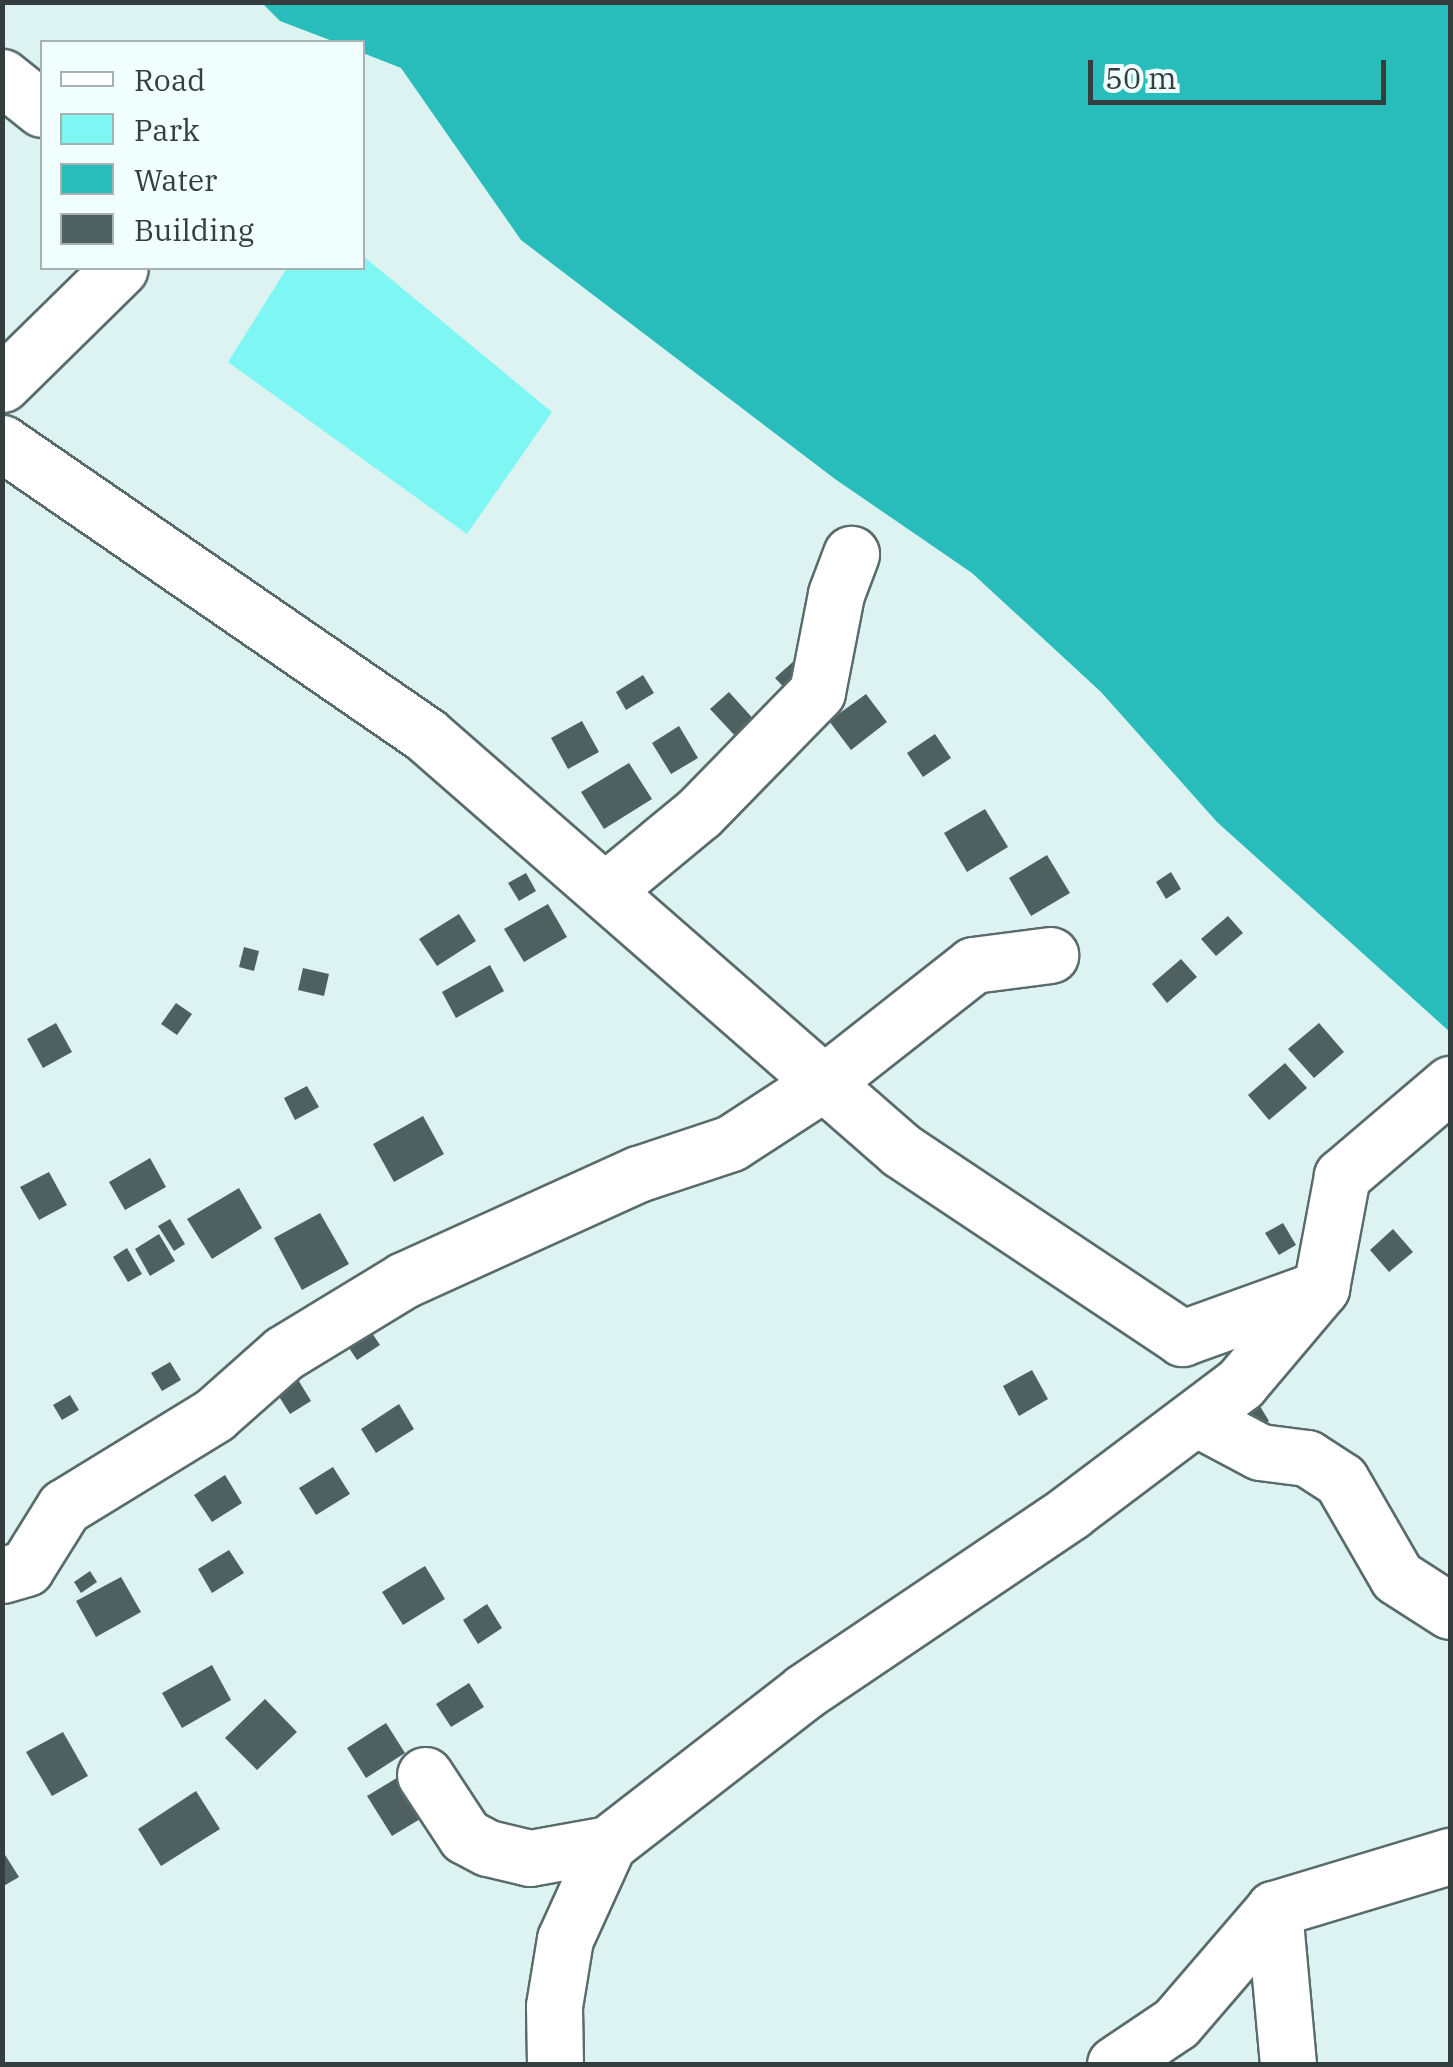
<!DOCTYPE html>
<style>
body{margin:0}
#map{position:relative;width:1453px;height:2067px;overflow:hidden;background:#ddf3f2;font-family:"IBM Plex Serif",serif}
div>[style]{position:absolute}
.green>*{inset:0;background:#7df6f4}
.water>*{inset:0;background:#28bcba}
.building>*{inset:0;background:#4e6160}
.roads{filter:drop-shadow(2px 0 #596c6b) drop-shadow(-2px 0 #596c6b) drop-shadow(0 2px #596c6b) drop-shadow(0 -2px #596c6b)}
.minor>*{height:55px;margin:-27.5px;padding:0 27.5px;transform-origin:27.5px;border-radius:27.5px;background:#fff}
span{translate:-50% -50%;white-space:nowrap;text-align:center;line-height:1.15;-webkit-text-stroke:10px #f1fefe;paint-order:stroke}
.frame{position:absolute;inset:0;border:5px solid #353e3e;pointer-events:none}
.legend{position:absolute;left:40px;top:40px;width:325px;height:230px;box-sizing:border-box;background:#f1fefe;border:2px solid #a6b1b1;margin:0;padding:12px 18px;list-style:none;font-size:30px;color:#353e3e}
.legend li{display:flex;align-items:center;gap:20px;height:50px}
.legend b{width:50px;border:2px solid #a6b1b1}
.scale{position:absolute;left:1088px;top:60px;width:298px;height:45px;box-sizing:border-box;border:5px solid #353e3e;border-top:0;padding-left:12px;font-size:30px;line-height:35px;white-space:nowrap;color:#353e3e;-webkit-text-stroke:8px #f1fefe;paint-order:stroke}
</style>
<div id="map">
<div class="green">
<i style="clip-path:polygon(363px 256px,552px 412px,467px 534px,228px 362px,287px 268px,362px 268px)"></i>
</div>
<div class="water">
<i style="clip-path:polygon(262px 3px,1450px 3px,1450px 1032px,1217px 822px,1101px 692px,972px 573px,835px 479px,521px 240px,401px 68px,363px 53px,362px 42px,335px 42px,280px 21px)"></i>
</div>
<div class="building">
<i style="clip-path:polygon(796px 659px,793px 697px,775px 678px)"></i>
<i style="clip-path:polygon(643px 675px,654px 693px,626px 710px,616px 692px)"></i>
<i style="clip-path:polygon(729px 692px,757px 723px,738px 739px,710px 709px)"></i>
<i style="clip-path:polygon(866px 694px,887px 722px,851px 750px,829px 721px)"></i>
<i style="clip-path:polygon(582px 721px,599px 752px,568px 769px,551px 738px)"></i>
<i style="clip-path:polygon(679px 726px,698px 758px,671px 774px,652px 743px)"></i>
<i style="clip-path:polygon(935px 734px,951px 758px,923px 777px,907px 753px)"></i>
<i style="clip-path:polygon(629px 763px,652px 799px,604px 829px,581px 792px)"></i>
<i style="clip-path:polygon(985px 809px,1008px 847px,967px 872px,944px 833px)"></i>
<i style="clip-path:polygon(1047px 855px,1070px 893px,1031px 916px,1009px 878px)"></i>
<i style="clip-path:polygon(1171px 872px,1181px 889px,1166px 899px,1156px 882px)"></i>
<i style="clip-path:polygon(526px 873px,536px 891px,519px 901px,508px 883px)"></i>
<i style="clip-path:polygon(548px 904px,567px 937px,524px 962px,504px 929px)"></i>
<i style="clip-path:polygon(459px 914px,476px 941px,437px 966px,419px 939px)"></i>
<i style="clip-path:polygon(1228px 916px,1243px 933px,1216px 956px,1201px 939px)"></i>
<i style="clip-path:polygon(244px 947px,259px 951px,254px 971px,239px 967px)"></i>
<i style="clip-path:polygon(1181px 959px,1197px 977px,1167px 1003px,1152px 984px)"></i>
<i style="clip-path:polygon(490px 965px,504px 991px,456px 1018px,442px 992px)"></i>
<i style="clip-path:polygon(303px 968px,329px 974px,324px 996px,298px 990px)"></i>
<i style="clip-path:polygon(176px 1003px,192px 1014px,177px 1035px,161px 1024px)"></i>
<i style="clip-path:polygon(56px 1023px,72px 1052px,43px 1068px,27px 1039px)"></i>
<i style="clip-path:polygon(1319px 1023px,1344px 1052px,1314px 1078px,1288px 1049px)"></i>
<i style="clip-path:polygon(1285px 1063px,1307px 1088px,1269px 1120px,1248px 1095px)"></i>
<i style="clip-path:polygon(307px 1086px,319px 1107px,295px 1120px,284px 1098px)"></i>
<i style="clip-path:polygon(423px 1116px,444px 1154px,394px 1182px,373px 1144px)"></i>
<i style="clip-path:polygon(150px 1158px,166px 1187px,125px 1210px,109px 1182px)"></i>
<i style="clip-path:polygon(49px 1172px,67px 1205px,39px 1220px,20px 1187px)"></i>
<i style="clip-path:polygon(239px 1188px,262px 1228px,212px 1259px,187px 1219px)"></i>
<i style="clip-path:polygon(320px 1213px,349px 1264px,302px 1290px,274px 1238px)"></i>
<i style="clip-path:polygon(170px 1219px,185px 1244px,174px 1251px,158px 1226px)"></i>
<i style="clip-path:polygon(1283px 1223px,1296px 1245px,1279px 1255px,1265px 1233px)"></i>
<i style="clip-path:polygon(1393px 1229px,1413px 1252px,1389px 1272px,1370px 1250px)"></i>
<i style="clip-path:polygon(159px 1234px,175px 1261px,150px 1276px,135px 1249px)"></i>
<i style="clip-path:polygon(127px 1248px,142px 1274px,128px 1282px,113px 1257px)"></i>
<i style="clip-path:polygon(368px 1327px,380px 1345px,357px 1360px,345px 1342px)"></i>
<i style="clip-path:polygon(170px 1362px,181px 1380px,162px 1391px,151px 1373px)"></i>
<i style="clip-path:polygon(1032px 1370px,1048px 1399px,1019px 1416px,1003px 1386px)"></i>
<i style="clip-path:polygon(294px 1373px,311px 1401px,290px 1414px,273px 1387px)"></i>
<i style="clip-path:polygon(70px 1395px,79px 1410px,62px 1420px,53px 1405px)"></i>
<i style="clip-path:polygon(1258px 1403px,1269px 1421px,1249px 1433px,1238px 1415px)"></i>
<i style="clip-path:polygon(399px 1404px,414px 1429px,376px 1453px,361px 1429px)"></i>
<i style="clip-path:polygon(333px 1467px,350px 1494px,316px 1515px,299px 1488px)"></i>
<i style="clip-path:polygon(225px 1475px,242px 1503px,212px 1522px,194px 1495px)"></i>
<i style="clip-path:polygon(229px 1550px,244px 1573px,212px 1593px,198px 1569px)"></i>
<i style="clip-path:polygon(425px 1566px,445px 1599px,403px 1625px,382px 1592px)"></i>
<i style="clip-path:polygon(90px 1571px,97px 1582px,81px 1593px,74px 1582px)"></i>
<i style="clip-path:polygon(121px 1577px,141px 1612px,96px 1637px,76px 1601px)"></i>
<i style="clip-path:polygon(487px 1604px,502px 1628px,478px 1644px,463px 1620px)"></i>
<i style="clip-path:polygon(212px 1665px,231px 1700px,182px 1728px,162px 1693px)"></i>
<i style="clip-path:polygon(469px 1683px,484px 1707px,451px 1727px,436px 1704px)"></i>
<i style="clip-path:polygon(265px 1699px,297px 1732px,257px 1770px,225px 1738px)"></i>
<i style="clip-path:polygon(386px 1723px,405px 1753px,366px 1778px,347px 1748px)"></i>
<i style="clip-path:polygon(63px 1732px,88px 1776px,52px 1796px,26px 1752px)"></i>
<i style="clip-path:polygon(410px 1770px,435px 1810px,392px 1836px,367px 1796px)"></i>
<i style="clip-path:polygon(196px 1791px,220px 1829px,161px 1866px,138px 1829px)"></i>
<i style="clip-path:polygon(2px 1850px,19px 1877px,2px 1887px)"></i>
</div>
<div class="roads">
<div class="minor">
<i style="left:2px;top:77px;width:51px;rotate:38.7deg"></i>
<i style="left:2px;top:384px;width:165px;rotate:-44.5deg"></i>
<i style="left:2px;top:443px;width:515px;rotate:34.55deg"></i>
<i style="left:426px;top:735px;width:632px;rotate:41.15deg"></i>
<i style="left:902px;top:1151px;width:337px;rotate:33.7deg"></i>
<i style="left:1182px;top:1338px;width:148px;rotate:-19.8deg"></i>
<i style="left:607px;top:889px;width:119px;rotate:-39.6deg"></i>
<i style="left:699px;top:813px;width:169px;rotate:-45.7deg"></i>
<i style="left:817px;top:692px;width:100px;rotate:-79deg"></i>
<i style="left:836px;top:594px;width:43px;rotate:-69.4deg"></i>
<i style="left:1196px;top:1418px;width:72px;rotate:28deg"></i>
<i style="left:1260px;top:1452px;width:47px;rotate:7.3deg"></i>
<i style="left:1307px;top:1458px;width:40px;rotate:32.9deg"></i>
<i style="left:1341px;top:1480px;width:112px;rotate:60deg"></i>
<i style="left:1397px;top:1577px;width:63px;rotate:32.7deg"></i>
<i style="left:2px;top:1575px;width:25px;rotate:-16deg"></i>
<i style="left:26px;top:1568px;width:72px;rotate:-58.1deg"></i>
<i style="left:64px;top:1507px;width:176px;rotate:-31.5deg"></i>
<i style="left:214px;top:1415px;width:94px;rotate:-41.5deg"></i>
<i style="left:284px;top:1353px;width:140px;rotate:-31.3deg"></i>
<i style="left:404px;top:1280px;width:257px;rotate:-24.4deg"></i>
<i style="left:638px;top:1174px;width:98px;rotate:-18.4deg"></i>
<i style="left:731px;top:1143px;width:108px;rotate:-33deg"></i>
<i style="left:822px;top:1084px;width:192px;rotate:-38.2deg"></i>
<i style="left:973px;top:965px;width:78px;rotate:-7.4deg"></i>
<i style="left:425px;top:1775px;width:73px;rotate:56.7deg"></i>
<i style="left:465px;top:1836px;width:26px;rotate:28deg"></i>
<i style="left:488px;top:1848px;width:43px;rotate:13.4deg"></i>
<i style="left:530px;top:1858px;width:79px;rotate:-10.2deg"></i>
<i style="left:608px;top:1844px;width:249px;rotate:-37.8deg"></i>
<i style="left:805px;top:1691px;width:320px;rotate:-34deg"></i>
<i style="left:1070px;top:1512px;width:213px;rotate:-37deg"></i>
<i style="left:1240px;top:1384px;width:126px;rotate:-49.8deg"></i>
<i style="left:1321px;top:1288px;width:114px;rotate:-79.4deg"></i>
<i style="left:1342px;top:1176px;width:142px;rotate:-40.4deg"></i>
<i style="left:555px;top:2064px;width:58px;rotate:-91deg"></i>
<i style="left:554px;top:2006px;width:68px;rotate:-80.7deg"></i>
<i style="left:565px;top:1939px;width:104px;rotate:-65.6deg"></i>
<i style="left:1115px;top:2064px;width:73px;rotate:-33.9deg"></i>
<i style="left:1176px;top:2023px;width:150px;rotate:-49.3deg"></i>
<i style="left:1288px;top:2064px;width:156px;rotate:-95.2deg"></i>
<i style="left:1274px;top:1909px;width:184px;rotate:-16.8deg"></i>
</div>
</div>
<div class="frame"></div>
<ul class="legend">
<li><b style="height:12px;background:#fff"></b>Road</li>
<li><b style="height:28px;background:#7df6f4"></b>Park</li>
<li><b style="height:28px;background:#28bcba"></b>Water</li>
<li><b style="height:28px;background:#4e6160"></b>Building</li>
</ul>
<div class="scale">50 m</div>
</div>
